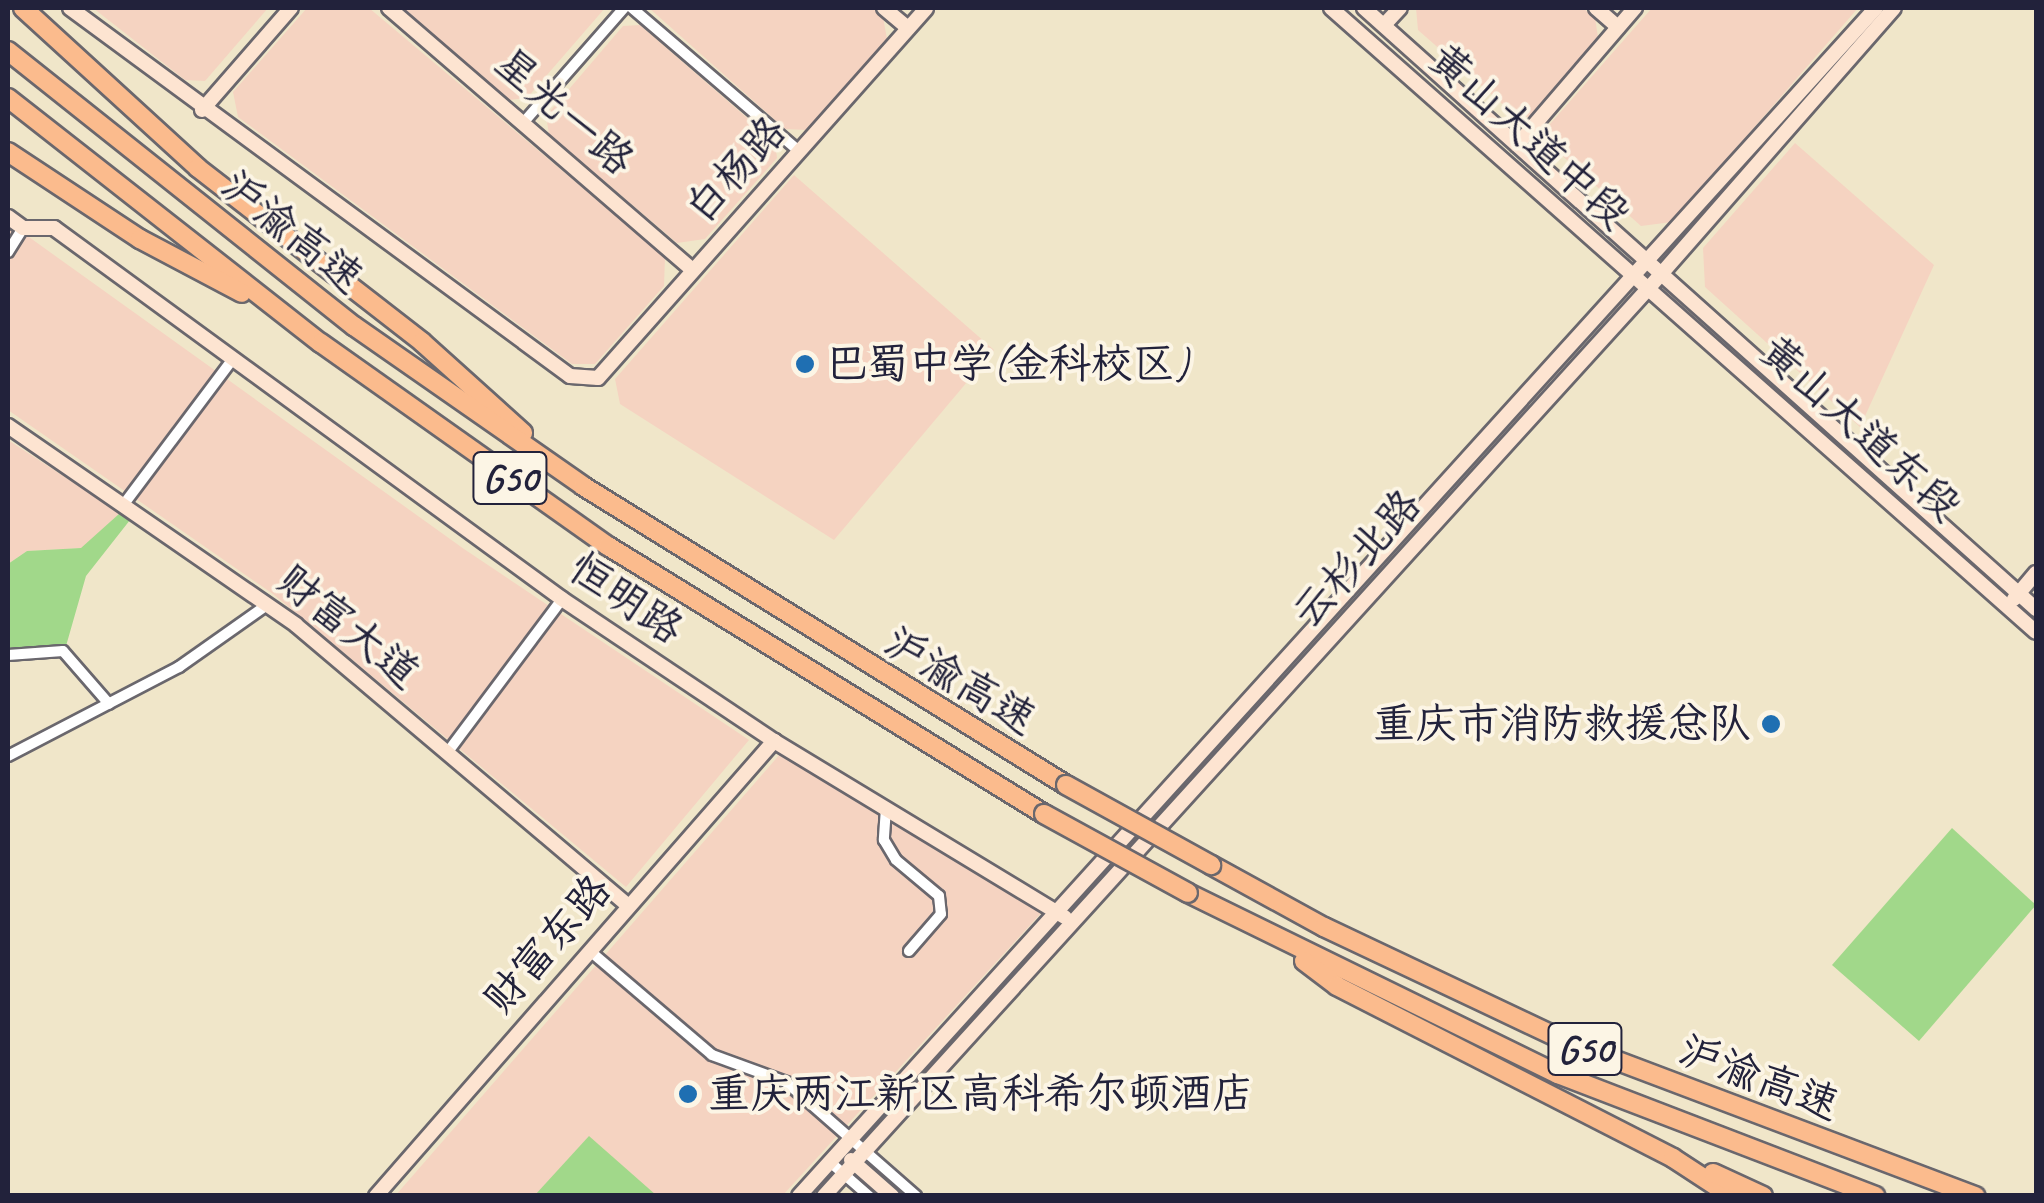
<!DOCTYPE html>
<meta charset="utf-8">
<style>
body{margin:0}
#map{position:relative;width:2044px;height:1203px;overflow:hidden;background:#f0e6c9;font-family:Caveat,"LXGW WenKai TC",sans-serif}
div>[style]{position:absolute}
.built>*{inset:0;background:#f5d3c1}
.green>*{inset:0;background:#a1d88a}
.roads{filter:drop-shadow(2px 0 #6a676d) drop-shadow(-2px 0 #6a676d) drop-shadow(0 2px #6a676d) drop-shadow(0 -2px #6a676d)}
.street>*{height:10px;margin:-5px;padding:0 5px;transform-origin:5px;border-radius:5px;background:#fff}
.secondary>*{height:14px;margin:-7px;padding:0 7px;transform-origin:7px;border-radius:7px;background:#fde4d1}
.highway>*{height:18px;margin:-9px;padding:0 9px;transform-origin:9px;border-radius:9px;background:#fbbb8d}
.bridges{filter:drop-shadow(2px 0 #6a676d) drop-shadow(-2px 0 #6a676d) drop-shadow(0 2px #6a676d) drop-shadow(0 -2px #6a676d)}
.highway-bridge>*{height:18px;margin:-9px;padding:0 9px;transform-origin:9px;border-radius:9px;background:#fbbb8d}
.dots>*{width:28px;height:28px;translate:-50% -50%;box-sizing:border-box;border:5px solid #fcf5e5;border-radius:50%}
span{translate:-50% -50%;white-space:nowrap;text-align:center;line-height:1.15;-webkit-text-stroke:8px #fcf5e5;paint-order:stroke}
.shield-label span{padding:2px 8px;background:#fcf5e5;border:2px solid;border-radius:8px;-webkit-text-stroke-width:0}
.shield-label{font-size:40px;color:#22223b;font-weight:700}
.street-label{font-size:42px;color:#22223b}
.poi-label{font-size:42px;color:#22223b}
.left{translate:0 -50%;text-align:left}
.right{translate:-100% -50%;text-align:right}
.frame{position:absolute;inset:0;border:10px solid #22223b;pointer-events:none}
</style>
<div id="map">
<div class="built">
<i style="clip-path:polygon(93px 8px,268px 8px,205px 81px,185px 80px)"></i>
<i style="clip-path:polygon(307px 8px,369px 8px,665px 257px,664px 286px,595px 364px,572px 364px,238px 117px,233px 92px)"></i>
<i style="clip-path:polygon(402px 8px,605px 8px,527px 98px,509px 100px)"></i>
<i style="clip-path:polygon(649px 8px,872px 8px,883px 17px,887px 39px,807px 130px,785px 129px)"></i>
<i style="clip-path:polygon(1416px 8px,1583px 8px,1595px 18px,1598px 37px,1529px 117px,1516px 116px,1418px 30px)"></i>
<i style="clip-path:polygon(1652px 8px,1858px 8px,1672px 222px,1641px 226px,1549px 144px,1550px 124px)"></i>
<i style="clip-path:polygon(640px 25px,775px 142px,777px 158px,705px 239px,677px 243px,549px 134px,546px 116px,623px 26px)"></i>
<i style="clip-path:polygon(1795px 143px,1934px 265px,1860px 427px,1705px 287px,1703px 248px)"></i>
<i style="clip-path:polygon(794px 175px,994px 350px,834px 540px,620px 404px,615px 379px)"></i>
<i style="clip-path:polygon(8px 222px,464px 549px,749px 740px,626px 887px,273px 594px,8px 410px)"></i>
<i style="clip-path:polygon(8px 440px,120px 513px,82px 548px,27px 551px,8px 564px)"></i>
<i style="clip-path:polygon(781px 753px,1043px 911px,783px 1195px,395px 1196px)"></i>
</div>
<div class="green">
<i style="clip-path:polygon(120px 513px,130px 520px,86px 576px,66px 646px,8px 650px,8px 564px,27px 551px,81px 548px)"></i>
<i style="clip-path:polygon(1952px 828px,2036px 905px,1919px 1041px,1832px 965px)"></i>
<i style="clip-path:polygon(589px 1136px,656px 1195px,535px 1195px)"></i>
</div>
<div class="roads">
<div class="street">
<i style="left:632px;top:8px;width:220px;rotate:40.6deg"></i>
<i style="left:523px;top:123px;width:153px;rotate:-48.7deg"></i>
<i style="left:8px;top:252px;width:28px;rotate:-58deg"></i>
<i style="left:124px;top:504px;width:180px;rotate:-53.1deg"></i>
<i style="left:8px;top:655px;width:55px;rotate:-4.2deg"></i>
<i style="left:63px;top:651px;width:70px;rotate:49deg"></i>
<i style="left:447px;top:753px;width:192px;rotate:-53.2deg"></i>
<i style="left:8px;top:756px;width:193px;rotate:-27.5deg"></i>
<i style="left:179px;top:667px;width:108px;rotate:-35.2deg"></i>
<i style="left:886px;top:808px;width:32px;rotate:94deg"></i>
<i style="left:884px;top:840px;width:23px;rotate:59deg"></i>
<i style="left:896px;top:860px;width:56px;rotate:39.9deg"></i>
<i style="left:939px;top:896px;width:18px;rotate:84deg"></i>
<i style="left:941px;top:914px;width:49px;rotate:130.9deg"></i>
<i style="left:590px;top:951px;width:160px;rotate:40.4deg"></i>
<i style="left:712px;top:1055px;width:79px;rotate:20deg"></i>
<i style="left:786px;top:1082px;width:173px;rotate:41.2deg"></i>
<i style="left:830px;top:1162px;width:52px;rotate:41.1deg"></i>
</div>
<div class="secondary">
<i style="left:70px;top:8px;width:621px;rotate:36.35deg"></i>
<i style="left:570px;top:376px;width:28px;rotate:4deg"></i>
<i style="left:598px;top:378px;width:494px;rotate:-48.4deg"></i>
<i style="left:389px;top:8px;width:401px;rotate:40.8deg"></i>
<i style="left:884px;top:8px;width:31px;rotate:40deg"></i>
<i style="left:1331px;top:8px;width:941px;rotate:41.51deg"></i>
<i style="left:1364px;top:8px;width:902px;rotate:41.81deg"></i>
<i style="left:1596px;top:8px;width:29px;rotate:41deg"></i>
<i style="left:1384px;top:25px;width:23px;rotate:-47deg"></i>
<i style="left:202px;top:110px;width:135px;rotate:-48.9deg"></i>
<i style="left:1517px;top:145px;width:181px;rotate:-49.3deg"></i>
<i style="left:8px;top:217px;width:19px;rotate:36deg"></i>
<i style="left:23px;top:228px;width:31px"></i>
<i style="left:54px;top:228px;width:629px;rotate:36.14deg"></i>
<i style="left:562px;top:599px;width:255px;rotate:33.8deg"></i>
<i style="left:774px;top:741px;width:340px;rotate:31.2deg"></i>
<i style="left:8px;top:426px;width:350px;rotate:34.6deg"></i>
<i style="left:296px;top:625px;width:435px;rotate:40.2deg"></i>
<i style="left:2014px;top:599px;width:34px;rotate:-50deg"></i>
<i style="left:851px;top:1160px;width:55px;rotate:41.3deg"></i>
<i style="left:376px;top:1196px;width:605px;rotate:-48.82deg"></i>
<i style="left:799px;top:1196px;width:1604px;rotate:-47.81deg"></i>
<i style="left:824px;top:1196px;width:1225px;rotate:-47.75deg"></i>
<i style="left:1648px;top:289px;width:373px;rotate:-48.8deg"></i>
</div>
<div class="highway">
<i style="left:23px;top:8px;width:237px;rotate:42.4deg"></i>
<i style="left:198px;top:168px;width:284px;rotate:37.8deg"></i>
<i style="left:422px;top:342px;width:136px;rotate:42deg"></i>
<i style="left:8px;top:51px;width:442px;rotate:38.5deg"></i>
<i style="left:354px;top:326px;width:279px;rotate:34.9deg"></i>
<i style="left:583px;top:486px;width:568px;rotate:31.76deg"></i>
<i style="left:8px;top:98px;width:397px;rotate:38.1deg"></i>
<i style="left:321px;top:343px;width:352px;rotate:35.3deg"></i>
<i style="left:608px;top:546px;width:512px;rotate:31.58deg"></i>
<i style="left:8px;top:152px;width:158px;rotate:33.4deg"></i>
<i style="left:140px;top:239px;width:115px;rotate:27.9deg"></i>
<i style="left:1211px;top:865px;width:129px;rotate:28.8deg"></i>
<i style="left:1324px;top:927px;width:267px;rotate:25.3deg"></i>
<i style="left:1565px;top:1041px;width:439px;rotate:20.7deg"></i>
<i style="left:1188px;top:893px;width:412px;rotate:26.1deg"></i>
<i style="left:1558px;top:1074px;width:340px;rotate:21deg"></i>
<i style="left:1304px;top:961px;width:41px;rotate:37.1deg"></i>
<i style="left:1337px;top:986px;width:377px;rotate:27.1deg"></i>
<i style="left:1673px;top:1158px;width:69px;rotate:33.2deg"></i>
<i style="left:1713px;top:1173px;width:55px;rotate:24.7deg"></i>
</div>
</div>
<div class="bridges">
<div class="highway-bridge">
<i style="left:1066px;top:785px;width:166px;rotate:28.9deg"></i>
<i style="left:1044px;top:814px;width:164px;rotate:28.7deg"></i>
</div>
</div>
<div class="dots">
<i style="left:805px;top:364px;background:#1f6fb2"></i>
<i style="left:1771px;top:724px;background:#1f6fb2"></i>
<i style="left:688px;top:1094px;background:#1f6fb2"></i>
</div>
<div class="shield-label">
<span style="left:510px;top:478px">G50</span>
<span style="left:1585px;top:1049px">G50</span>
</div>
<div class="street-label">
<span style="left:564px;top:112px;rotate:41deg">星光一路</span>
<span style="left:1529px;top:137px;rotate:42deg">黄山大道中段</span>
<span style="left:736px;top:170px;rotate:-48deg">白杨路</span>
<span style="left:292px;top:232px;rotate:39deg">沪渝高速</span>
<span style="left:1860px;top:429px;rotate:42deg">黄山大道东段</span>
<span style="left:1357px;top:559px;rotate:-48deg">云杉北路</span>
<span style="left:626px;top:599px;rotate:34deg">恒明路</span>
<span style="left:348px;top:627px;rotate:39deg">财富大道</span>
<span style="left:960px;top:681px;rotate:31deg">沪渝高速</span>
<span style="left:548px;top:945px;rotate:-49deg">财富东路</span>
<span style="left:1759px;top:1078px;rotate:21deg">沪渝高速</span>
</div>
<div class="poi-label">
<span class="left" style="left:825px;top:364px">巴蜀中学(金科校区)</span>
<span class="right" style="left:1751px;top:724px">重庆市消防救援总队</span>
<span class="left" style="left:708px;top:1094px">重庆两江新区高科希尔顿酒店</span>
</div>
<div class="frame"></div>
</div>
